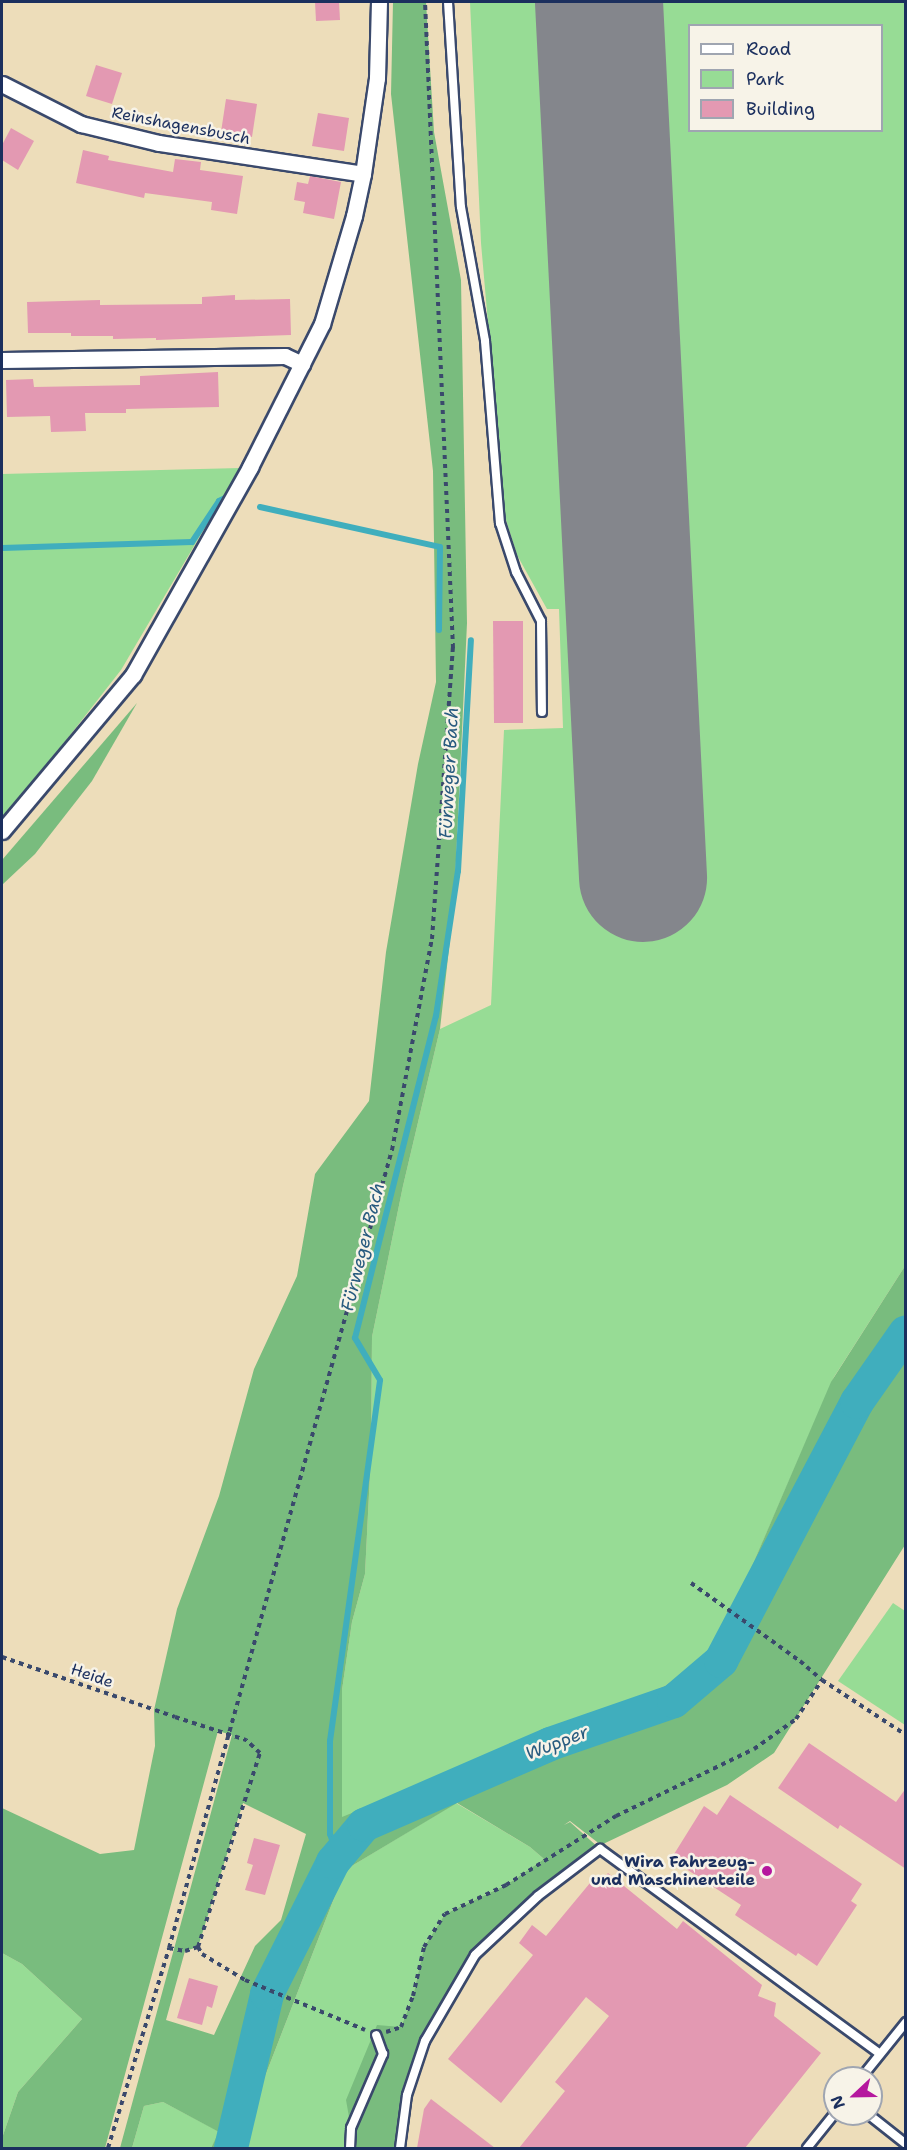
<!DOCTYPE html>
<meta charset="utf-8">
<style>
body{margin:0}
#map{position:relative;width:907px;height:2150px;overflow:hidden;background:#edddba;font-family:"Shantell Sans",sans-serif}
div>[style]{position:absolute}
.green>*{inset:0;background:#97dc95}
.forest>*{inset:0;background:#79bc7e}
.stream>*{height:6px;margin:-3px;padding:0 3px;transform-origin:3px;border-radius:3px;background:#40aebd}
.river>*{height:34px;margin:-17px;padding:0 17px;transform-origin:17px;border-radius:17px;background:#40aebd}
.runway>*{height:128px;margin:-64px;padding:0 64px;transform-origin:64px;border-radius:64px;background:#84868c}
.building>*{inset:0;background:#e399b2}
.path>*{height:4px;margin-top:-2px;transform-origin:0;background:repeating-linear-gradient(90deg,#3a496c 0 4.5px,transparent 0 9px)}
.roads{filter:drop-shadow(2px 0 #3a496c) drop-shadow(-2px 0 #3a496c) drop-shadow(0 2px #3a496c) drop-shadow(0 -2px #3a496c)}
.lane>*{height:8px;margin:-4px;padding:0 4px;transform-origin:4px;border-radius:4px;background:#fff}
.street>*{height:15px;margin:-7.5px;padding:0 7.5px;transform-origin:7.5px;border-radius:7.5px;background:#fff}
.path-bridge>*{height:4px;margin-top:-2px;transform-origin:0;background:repeating-linear-gradient(90deg,#3a496c 0 4.5px,transparent 0 9px)}
.dots>*{width:16px;height:16px;translate:-50% -50%;box-sizing:border-box;border:3px solid #f7f3e8;border-radius:50%}
span{translate:-50% -50%;white-space:nowrap;text-align:center;line-height:1.15;-webkit-text-stroke:5px #f7f3e8;paint-order:stroke}
.street-label{font-size:16px;color:#1b2f5e}
.poi-label{font-size:16px;color:#1b2f5e;font-weight:700}
.right{translate:-100% -50%;text-align:right}
.water-label{font-size:18px;color:#285b7f;font-style:italic}
.frame{position:absolute;inset:0;border:3px solid #1b2f5e;pointer-events:none}
.legend{position:absolute;left:688px;top:24px;width:195px;height:108px;box-sizing:border-box;background:#f7f3e8;border:2px solid #9fa5b1;margin:0;padding:8px 10px;list-style:none;font-size:18px;color:#1b2f5e}
.legend li{display:flex;align-items:center;gap:12px;height:30px}
.legend b{width:30px;border:2px solid #9fa5b1}
.north{position:absolute;left:823px;top:2066px;width:60px;height:60px;box-sizing:border-box;background:#f7f3e8;border:2px solid #9fa5b1;border-radius:50%;rotate:248deg;font-size:16px;font-weight:700;line-height:24px;text-align:center;color:#1b2f5e}
.north::after{content:'';display:block;margin:auto;width:21px;height:27px;background:#b5179e;clip-path:polygon(50% 0,100% 100%,50% 72%,0 100%)}
</style>
<div id="map">
<div class="green">
<i style="clip-path:polygon(evenodd,470px 2px,905px 2px,905px 1266px,834px 1377px,738px 1599px,710px 1653px,665px 1686px,342px 1818px,342px 1690px,352px 1622px,365px 1574px,371px 1454px,372px 1337px,403px 1186px,440px 1029px,491px 1005px,504px 730px,563px 728px,559px 609px,547px 609px,517px 555px,505px 517px,481px 243px,470px 2px,690px 26px,882px 26px,882px 130px,690px 130px,690px 26px)"></i>
<i style="clip-path:polygon(240px 468px,121px 670px,2px 822px,2px 474px)"></i>
<i style="clip-path:polygon(893px 1603px,905px 1611px,905px 1725px,838px 1681px)"></i>
<i style="clip-path:polygon(456px 1803px,530px 1847px,544px 1859px,506px 1885px,445px 1914px,424px 1947px,413px 1996px,401px 2027px,351px 2128px,350px 2148px,247px 2148px,257px 2097px,345px 1870px)"></i>
<i style="clip-path:polygon(2px 1953px,22px 1964px,82px 2019px,18px 2092px,2px 2138px)"></i>
<i style="clip-path:polygon(163px 2102px,220px 2132px,211px 2148px,132px 2148px,144px 2106px)"></i>
</div>
<div class="forest">
<i style="clip-path:polygon(evenodd,393px 2px,426px 2px,434px 132px,461px 280px,467px 623px,454px 904px,440px 1029px,403px 1186px,372px 1337px,371px 1454px,365px 1574px,352px 1622px,342px 1690px,342px 1817px,665px 1686px,710px 1653px,738px 1599px,831px 1382px,905px 1266px,905px 1545px,774px 1753px,727px 1785px,601px 1845px,570px 1821px,564px 1825px,570px 1822px,600px 1849px,538px 1896px,475px 1955px,425px 2041px,407px 2095px,400px 2148px,350px 2148px,351px 2128px,346px 2100px,377px 2025px,401px 2027px,413px 1996px,424px 1947px,445px 1914px,506px 1885px,544px 1859px,530px 1847px,457px 1803px,345px 1870px,257px 2097px,247px 2148px,211px 2148px,219px 2132px,163px 2102px,144px 2106px,132px 2148px,120px 2148px,232px 1735px,218px 1731px,105px 2148px,2px 2148px,2px 2138px,18px 2092px,82px 2019px,22px 1964px,2px 1953px,2px 1808px,100px 1854px,134px 1850px,155px 1746px,154px 1710px,177px 1609px,219px 1496px,254px 1369px,297px 1276px,315px 1174px,369px 1101px,386px 952px,418px 764px,436px 682px,433px 471px,391px 94px,393px 2px,243px 1803px,306px 1834px,281px 1920px,255px 1946px,214px 2035px,166px 2020px,185px 1951px,198px 1947px,243px 1803px)"></i>
<i style="clip-path:polygon(137px 703px,92px 781px,35px 854px,2px 885px,2px 860px)"></i>
</div>
<div class="stream">
<i style="left:260px;top:507px;width:184px;rotate:12.5deg"></i>
<i style="left:440px;top:547px;width:83px;rotate:90.7deg"></i>
<i style="left:2px;top:548px;width:190px;rotate:-1.8deg"></i>
<i style="left:192px;top:542px;width:49px;rotate:-56.6deg"></i>
<i style="left:219px;top:501px;width:7px;rotate:-27deg"></i>
<i style="left:338px;top:1857px;width:24px;rotate:-109deg"></i>
<i style="left:330px;top:1834px;width:93px;rotate:-90deg"></i>
<i style="left:330px;top:1741px;width:364px;rotate:-82.1deg"></i>
<i style="left:380px;top:1380px;width:49px;rotate:-120.8deg"></i>
<i style="left:355px;top:1338px;width:332px;rotate:-75.9deg"></i>
<i style="left:436px;top:1016px;width:147px;rotate:-81.4deg"></i>
<i style="left:458px;top:871px;width:231px;rotate:-86.8deg"></i>
</div>
<div class="river">
<i style="left:231px;top:2148px;width:158px;rotate:-76.8deg"></i>
<i style="left:267px;top:1994px;width:148px;rotate:-63.4deg"></i>
<i style="left:333px;top:1862px;width:48px;rotate:-50deg"></i>
<i style="left:364px;top:1825px;width:203px;rotate:-23.5deg"></i>
<i style="left:550px;top:1744px;width:131px;rotate:-19.1deg"></i>
<i style="left:674px;top:1701px;width:62px;rotate:-40.4deg"></i>
<i style="left:721px;top:1661px;width:293px;rotate:-62.3deg"></i>
<i style="left:857px;top:1402px;width:85px;rotate:-55deg"></i>
</div>
<div class="runway">
<i style="left:599px;top:2px;width:877px;rotate:87.12deg"></i>
</div>
<div class="building">
<i style="clip-path:polygon(315px 2px,339px 2px,340px 20px,316px 21px)"></i>
<i style="clip-path:polygon(96px 65px,122px 73px,112px 104px,86px 96px)"></i>
<i style="clip-path:polygon(226px 99px,257px 104px,252px 137px,221px 132px)"></i>
<i style="clip-path:polygon(318px 113px,349px 118px,344px 151px,312px 146px)"></i>
<i style="clip-path:polygon(11px 128px,34px 141px,18px 170px,2px 160px,2px 145px)"></i>
<i style="clip-path:polygon(83px 150px,109px 156px,108px 160px,173px 172px,175px 159px,201px 162px,200px 170px,243px 176px,237px 214px,211px 210px,212px 202px,145px 193px,144px 198px,76px 183px)"></i>
<i style="clip-path:polygon(310px 176px,341px 182px,334px 219px,303px 213px,305px 202px,294px 200px,297px 182px,308px 184px)"></i>
<i style="clip-path:polygon(235px 295px,235px 300px,290px 299px,291px 335px,156px 340px,156px 338px,113px 339px,113px 336px,71px 336px,71px 333px,28px 333px,27px 302px,100px 300px,100px 305px,202px 304px,202px 297px)"></i>
<i style="clip-path:polygon(218px 372px,219px 407px,126px 409px,126px 413px,85px 413px,86px 431px,51px 432px,50px 416px,7px 417px,6px 380px,33px 379px,34px 387px,140px 385px,140px 376px)"></i>
<i style="clip-path:polygon(493px 621px,523px 621px,523px 723px,494px 723px)"></i>
<i style="clip-path:polygon(809px 1743px,896px 1802px,906px 1788px,906px 1869px,840px 1825px,838px 1829px,778px 1788px)"></i>
<i style="clip-path:polygon(730px 1795px,862px 1884px,851px 1901px,857px 1905px,817px 1966px,798px 1953px,796px 1956px,735px 1915px,741px 1905px,671px 1859px,704px 1806px,717px 1815px)"></i>
<i style="clip-path:polygon(254px 1838px,280px 1845px,265px 1895px,245px 1890px,253px 1865px,247px 1863px)"></i>
<i style="clip-path:polygon(608px 1873px,677px 1929px,683px 1921px,762px 1985px,758px 1996px,776px 2003px,774px 2016px,821px 2053px,745px 2148px,519px 2148px,565px 2091px,555px 2082px,609px 2016px,586px 1997px,501px 2103px,448px 2059px,533px 1955px,519px 1943px,532px 1925px,546px 1936px,590px 1883px,596px 1887px)"></i>
<i style="clip-path:polygon(189px 1978px,218px 1986px,212px 2008px,207px 2006px,202px 2025px,177px 2018px)"></i>
<i style="clip-path:polygon(431px 2099px,495px 2148px,417px 2148px,424px 2109px)"></i>
</div>
<div class="path">
<i style="left:691px;top:1583px;width:134px;rotate:35.6deg"></i>
<i style="left:800px;top:1661px;width:29px;rotate:41deg"></i>
<i style="left:822px;top:1680px;width:100px;rotate:33.2deg"></i>
<i style="left:2px;top:1657px;width:183px;rotate:19.1deg"></i>
<i style="left:198px;top:1947px;width:8px;rotate:60deg"></i>
<i style="left:202px;top:1954px;width:50px;rotate:31.2deg"></i>
<i style="left:245px;top:1980px;width:130px;rotate:22.6deg"></i>
<i style="left:198px;top:1947px;width:204px;rotate:-72.3deg"></i>
<i style="left:260px;top:1753px;width:19px;rotate:-137deg"></i>
<i style="left:169px;top:1948px;width:16px;rotate:11deg"></i>
<i style="left:185px;top:1951px;width:14px;rotate:-17deg"></i>
<i style="left:386px;top:2032px;width:16px;rotate:-18deg"></i>
<i style="left:401px;top:2027px;width:33px;rotate:-69deg"></i>
<i style="left:413px;top:1996px;width:50px;rotate:-77.3deg"></i>
<i style="left:424px;top:1947px;width:39px;rotate:-58deg"></i>
<i style="left:445px;top:1914px;width:68px;rotate:-25.4deg"></i>
<i style="left:506px;top:1885px;width:130px;rotate:-32.1deg"></i>
<i style="left:616px;top:1816px;width:153px;rotate:-25.9deg"></i>
<i style="left:754px;top:1749px;width:52px;rotate:-35.5deg"></i>
<i style="left:796px;top:1719px;width:47px;rotate:-56.3deg"></i>
<i style="left:108px;top:2148px;width:209px;rotate:-73deg"></i>
<i style="left:169px;top:1948px;width:829px;rotate:-74.39deg"></i>
<i style="left:392px;top:1150px;width:215px;rotate:-79.3deg"></i>
<i style="left:432px;top:939px;width:292px;rotate:-85.9deg"></i>
<i style="left:453px;top:648px;width:647px;rotate:-92.48deg"></i>
</div>
<div class="roads">
<div class="lane">
<i style="left:448px;top:2px;width:205px;rotate:86.4deg"></i>
<i style="left:461px;top:207px;width:136px;rotate:79.8deg"></i>
<i style="left:485px;top:341px;width:183px;rotate:85.3deg"></i>
<i style="left:500px;top:523px;width:52px;rotate:71.9deg"></i>
<i style="left:516px;top:572px;width:55px;rotate:63deg"></i>
<i style="left:541px;top:621px;width:91px;rotate:89.4deg"></i>
<i style="left:861px;top:2078px;width:72px;rotate:-51.2deg"></i>
<i style="left:868px;top:2114px;width:48px;rotate:38.3deg"></i>
<i style="left:350px;top:2148px;width:20px;rotate:-87deg"></i>
<i style="left:351px;top:2128px;width:81px;rotate:-66.6deg"></i>
<i style="left:383px;top:2054px;width:20px;rotate:-110deg"></i>
<i style="left:400px;top:2148px;width:53px;rotate:-82.5deg"></i>
<i style="left:407px;top:2095px;width:57px;rotate:-71.6deg"></i>
<i style="left:425px;top:2041px;width:99px;rotate:-59.8deg"></i>
<i style="left:475px;top:1955px;width:86px;rotate:-43.1deg"></i>
<i style="left:538px;top:1896px;width:78px;rotate:-37.2deg"></i>
<i style="left:600px;top:1849px;width:346px;rotate:36.2deg"></i>
<i style="left:807px;top:2148px;width:45px;rotate:-51.3deg"></i>
</div>
<div class="street">
<i style="left:2px;top:84px;width:89px;rotate:26.9deg"></i>
<i style="left:81px;top:124px;width:80px;rotate:13.7deg"></i>
<i style="left:159px;top:143px;width:206px;rotate:8.6deg"></i>
<i style="left:2px;top:360px;width:283px;rotate:-0.8deg"></i>
<i style="left:285px;top:356px;width:19px;rotate:25deg"></i>
<i style="left:2px;top:831px;width:204px;rotate:-50deg"></i>
<i style="left:133px;top:675px;width:239px;rotate:-60.6deg"></i>
<i style="left:250px;top:467px;width:160px;rotate:-63.3deg"></i>
<i style="left:322px;top:324px;width:113px;rotate:-73.5deg"></i>
<i style="left:354px;top:216px;width:43px;rotate:-77.9deg"></i>
<i style="left:363px;top:174px;width:97px;rotate:-81.7deg"></i>
<i style="left:377px;top:78px;width:76px;rotate:-88.5deg"></i>
</div>
</div>
<div class="path-bridge">
<i style="left:175px;top:1717px;width:75px;rotate:17.9deg"></i>
</div>
<div class="dots">
<i style="left:767px;top:1871px;background:#b5179e"></i>
</div>
<div class="street-label">
<span style="left:181px;top:126px;rotate:11deg">Reinshagensbusch</span>
<span style="left:92px;top:1676px;rotate:19deg">Heide</span>
</div>
<div class="poi-label">
<span class="right" style="left:755px;top:1871px">Wira Fahrzeug-<br>und Maschinenteile</span>
</div>
<div class="water-label">
<span style="left:449px;top:773px;rotate:-87deg">Fürweger Bach</span>
<span style="left:363px;top:1247px;rotate:-76deg">Fürweger Bach</span>
<span style="left:557px;top:1743px;rotate:-21deg">Wupper</span>
</div>
<div class="frame"></div>
<ul class="legend">
<li><b style="height:8px;background:#fff"></b>Road</li>
<li><b style="height:16px;background:#97dc95"></b>Park</li>
<li><b style="height:16px;background:#e399b2"></b>Building</li>
</ul>
<div class="north">N</div>
</div>
